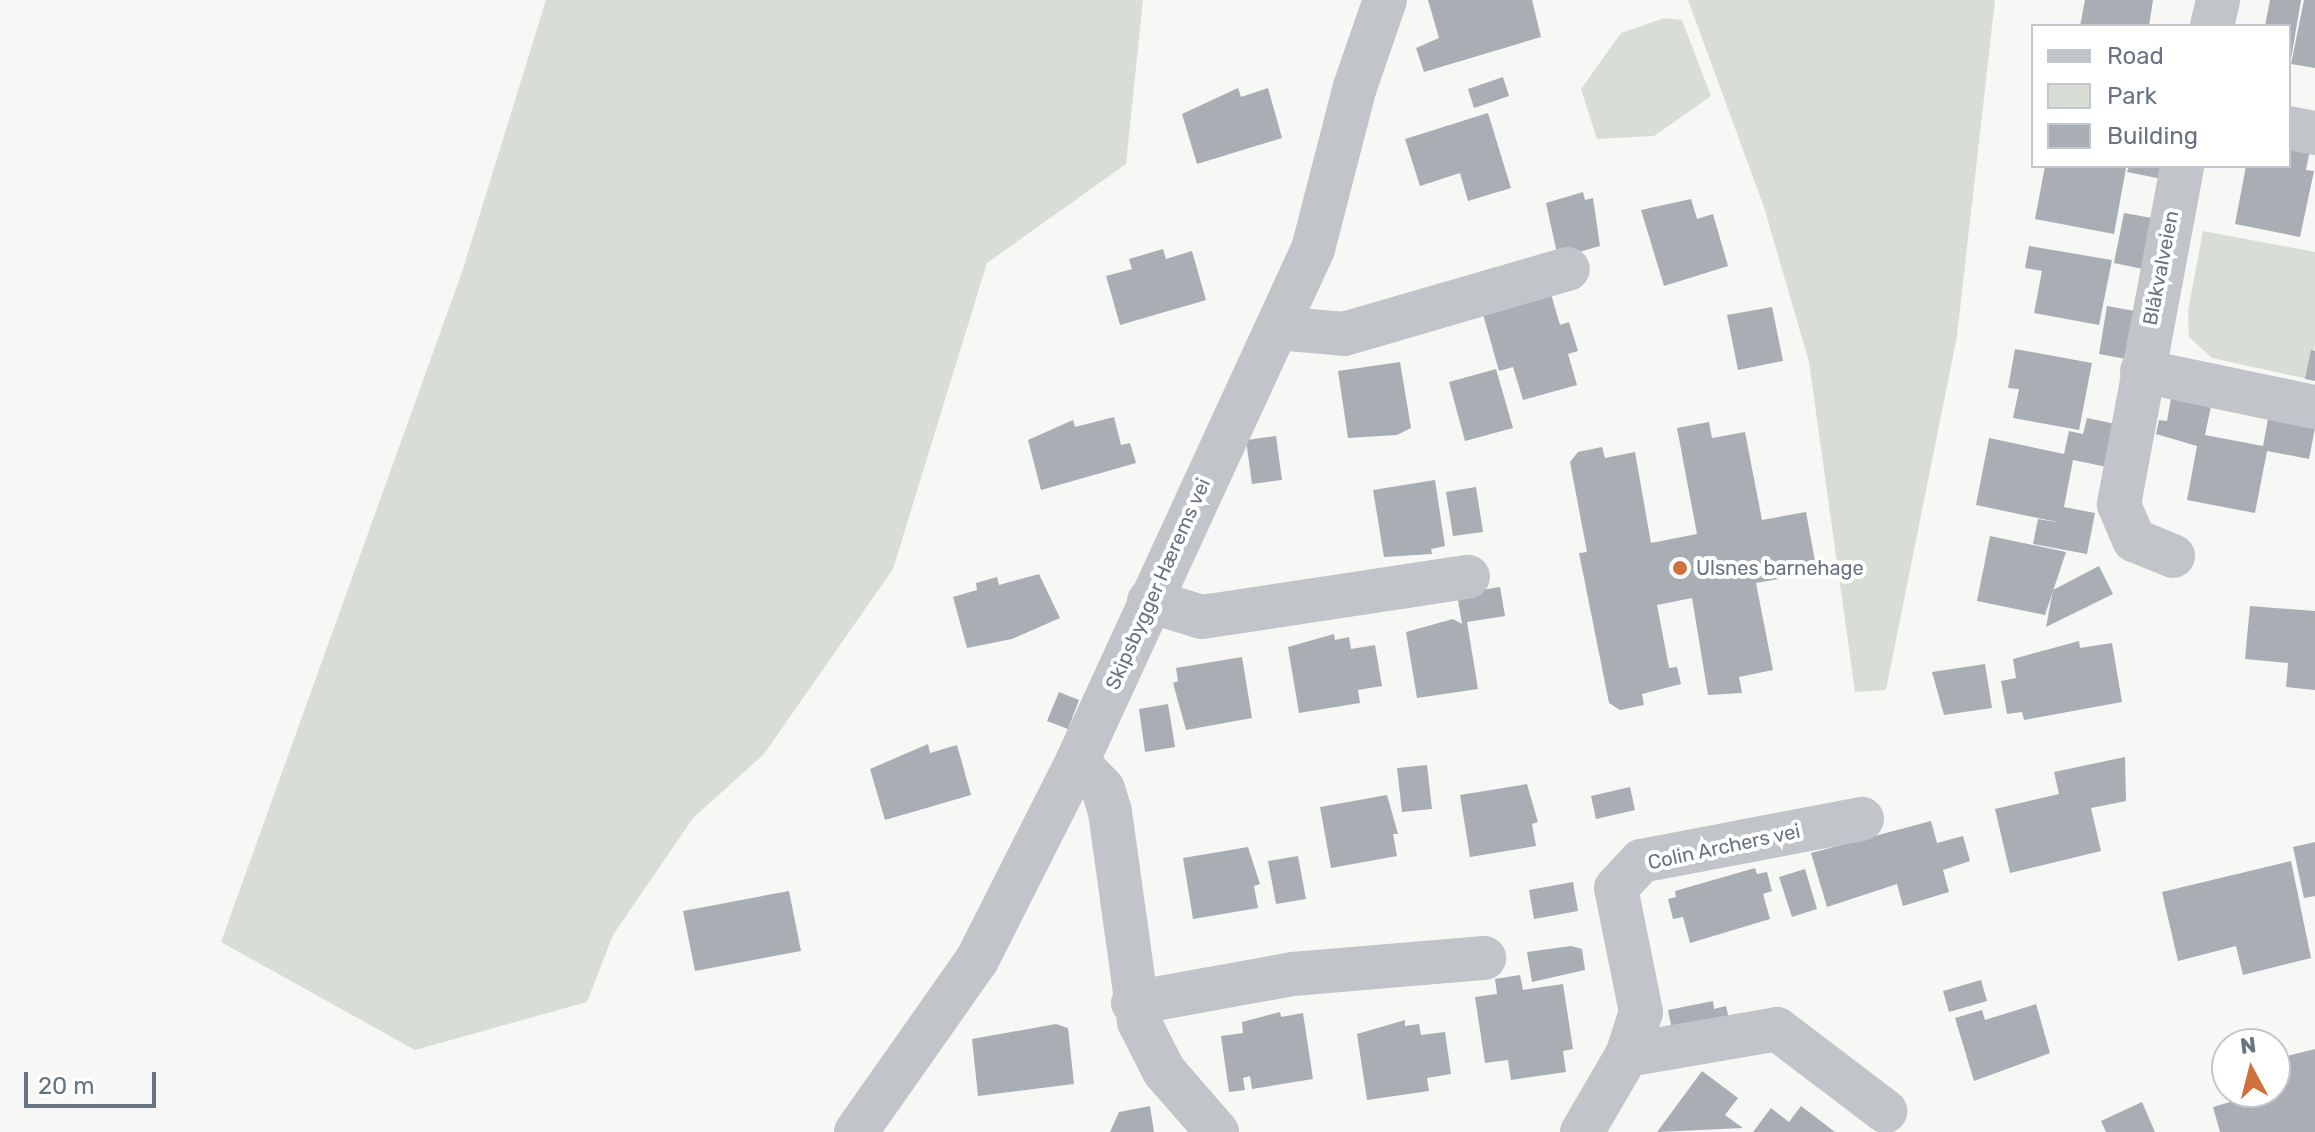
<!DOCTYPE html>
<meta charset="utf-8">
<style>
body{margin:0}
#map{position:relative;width:2315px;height:1132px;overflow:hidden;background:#f7f7f5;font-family:Rubik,sans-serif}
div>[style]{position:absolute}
.green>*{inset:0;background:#d8ddd6}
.building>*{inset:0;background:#a8aeb4}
.minor>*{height:44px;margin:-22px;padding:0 22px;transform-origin:22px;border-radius:22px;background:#c1c4c8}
.dots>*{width:22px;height:22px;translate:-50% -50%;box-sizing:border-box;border:4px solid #fff;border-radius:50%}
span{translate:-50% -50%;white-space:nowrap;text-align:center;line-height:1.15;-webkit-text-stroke:8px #fff;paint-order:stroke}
.street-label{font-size:20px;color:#697482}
.poi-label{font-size:20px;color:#697482}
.left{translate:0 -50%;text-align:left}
.legend{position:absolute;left:2031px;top:24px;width:260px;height:144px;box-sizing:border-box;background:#fff;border:2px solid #c3c7cd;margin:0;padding:10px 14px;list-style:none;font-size:24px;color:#697482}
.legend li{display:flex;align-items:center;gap:16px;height:40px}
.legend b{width:40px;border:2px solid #c3c7cd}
.north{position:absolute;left:2211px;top:1028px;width:80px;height:80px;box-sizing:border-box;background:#fff;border:2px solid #c3c7cd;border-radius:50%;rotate:353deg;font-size:22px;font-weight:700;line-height:32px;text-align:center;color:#697482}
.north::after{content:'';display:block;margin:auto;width:28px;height:36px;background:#d0703b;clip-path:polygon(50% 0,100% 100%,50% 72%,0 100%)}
.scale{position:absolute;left:24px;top:1072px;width:132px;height:36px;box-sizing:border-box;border:4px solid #697482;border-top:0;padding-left:10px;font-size:24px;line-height:28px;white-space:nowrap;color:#697482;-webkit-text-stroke:6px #fff;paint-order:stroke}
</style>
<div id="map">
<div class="green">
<i style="clip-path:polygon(546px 0,1143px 0,1126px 164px,987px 263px,893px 569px,764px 754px,693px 818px,613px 935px,587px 1002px,415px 1050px,221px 942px,462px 272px)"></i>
<i style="clip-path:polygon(1688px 0,1995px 0,1957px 336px,1886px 690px,1855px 692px,1809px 362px,1764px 207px)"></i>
<i style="clip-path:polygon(1664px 18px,1682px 20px,1711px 96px,1654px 136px,1597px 139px,1581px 89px,1621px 33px)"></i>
<i style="clip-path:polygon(2203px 231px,2315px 252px,2315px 345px,2308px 379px,2212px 358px,2189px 337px,2188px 311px)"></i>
</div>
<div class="building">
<i style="clip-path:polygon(1428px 0,1532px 0,1541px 37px,1424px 72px,1416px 48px,1439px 38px)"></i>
<i style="clip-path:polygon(2085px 0,2153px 0,2149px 26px,2080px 26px)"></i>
<i style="clip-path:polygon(2270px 0,2301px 0,2291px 59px,2289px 26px,2265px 26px)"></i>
<i style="clip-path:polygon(2304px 0,2315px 0,2315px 68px,2291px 64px)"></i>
<i style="clip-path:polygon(1503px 77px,1509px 96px,1474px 108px,1468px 89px)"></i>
<i style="clip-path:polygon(1238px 88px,1241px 97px,1268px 88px,1282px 138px,1197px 164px,1182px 114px)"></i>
<i style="clip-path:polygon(1488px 113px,1511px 188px,1468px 201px,1460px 173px,1420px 186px,1405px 139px)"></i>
<i style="clip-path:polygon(2289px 145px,2310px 150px,2306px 170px,2314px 171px,2300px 237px,2235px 224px,2246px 166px,2289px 166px)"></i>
<i style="clip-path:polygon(2045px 166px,2126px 168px,2114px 234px,2035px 219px)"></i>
<i style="clip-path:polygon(2129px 166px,2165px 166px,2162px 179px,2127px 172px)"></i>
<i style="clip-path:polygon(1583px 192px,1585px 200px,1593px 198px,1600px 246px,1558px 258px,1546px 203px)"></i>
<i style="clip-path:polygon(1691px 199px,1697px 219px,1713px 214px,1728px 266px,1664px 286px,1641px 210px)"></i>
<i style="clip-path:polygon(2124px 213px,2152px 218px,2143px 269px,2114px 263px)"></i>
<i style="clip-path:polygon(2029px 246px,2112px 260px,2099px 325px,2034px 313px,2042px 271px,2025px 268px)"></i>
<i style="clip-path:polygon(1163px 249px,1166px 259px,1192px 251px,1206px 300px,1120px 325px,1106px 276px,1132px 269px,1129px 259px)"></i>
<i style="clip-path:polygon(1551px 294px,1560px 325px,1569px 322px,1578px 351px,1568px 354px,1577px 385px,1523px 400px,1513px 367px,1499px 371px,1481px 307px)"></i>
<i style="clip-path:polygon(2107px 306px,2135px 311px,2126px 359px,2099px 354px)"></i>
<i style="clip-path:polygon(1772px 307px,1783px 361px,1738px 370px,1727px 315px)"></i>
<i style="clip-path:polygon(2015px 349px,2092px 363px,2079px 430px,2013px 418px,2019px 389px,2008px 388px)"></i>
<i style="clip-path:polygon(2311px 350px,2315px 351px,2315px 381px,2305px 379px)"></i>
<i style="clip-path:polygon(1400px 362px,1411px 428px,1397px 435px,1348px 438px,1338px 371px)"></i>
<i style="clip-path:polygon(1496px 369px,1513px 428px,1465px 441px,1449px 382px)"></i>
<i style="clip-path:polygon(2171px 398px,2211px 406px,2205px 435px,2263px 446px,2268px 419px,2315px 428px,2309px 459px,2267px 451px,2255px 513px,2187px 500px,2197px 446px,2156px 434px,2159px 420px,2167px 421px)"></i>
<i style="clip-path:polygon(1114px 417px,1121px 445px,1130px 443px,1136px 463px,1041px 490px,1028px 440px,1073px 420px,1075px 427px)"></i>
<i style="clip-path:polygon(2087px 418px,2116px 424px,2107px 467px,2073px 460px,2064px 507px,2095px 513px,2087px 554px,2033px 544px,2038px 519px,2062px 523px,1976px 505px,1989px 438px,2064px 454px,2069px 431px,2083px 434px)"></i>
<i style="clip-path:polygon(1709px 422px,1712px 438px,1745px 432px,1762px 520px,1806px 512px,1817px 572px,1756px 583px,1773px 670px,1739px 677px,1742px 693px,1708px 695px,1692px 598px,1657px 605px,1669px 668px,1677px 667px,1681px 684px,1642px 694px,1644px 705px,1620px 710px,1609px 703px,1579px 553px,1587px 552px,1570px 462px,1578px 452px,1602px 447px,1605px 458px,1635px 452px,1651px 543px,1697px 534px,1677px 428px)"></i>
<i style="clip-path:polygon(1276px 436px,1282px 480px,1252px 484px,1246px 440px)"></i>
<i style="clip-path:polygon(1435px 480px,1445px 546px,1431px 549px,1432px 554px,1384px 557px,1373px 490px)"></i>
<i style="clip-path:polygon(1476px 487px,1483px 532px,1453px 536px,1446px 492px)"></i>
<i style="clip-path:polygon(1990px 536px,2066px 552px,2045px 615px,1977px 601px)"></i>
<i style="clip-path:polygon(2099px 566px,2113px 594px,2046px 627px,2053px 590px)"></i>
<i style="clip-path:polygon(1039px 574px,1060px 618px,1012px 639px,967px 648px,953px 597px,977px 590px,976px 583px,997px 577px,999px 585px)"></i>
<i style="clip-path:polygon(1500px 587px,1505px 616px,1467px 622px,1478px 689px,1417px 698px,1406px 632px,1453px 619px,1462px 624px,1457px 594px)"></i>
<i style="clip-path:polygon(2250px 606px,2315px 611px,2315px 690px,2286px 687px,2288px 663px,2245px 659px)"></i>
<i style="clip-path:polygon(1334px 634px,1335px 640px,1349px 637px,1351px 649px,1375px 645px,1382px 686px,1358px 690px,1360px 703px,1299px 713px,1288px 647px)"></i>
<i style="clip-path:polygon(2079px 641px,2080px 648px,2112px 643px,2122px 702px,2024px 720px,2022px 712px,2007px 714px,2001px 681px,2016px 678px,2013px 659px)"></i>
<i style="clip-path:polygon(1242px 657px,1252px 718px,1186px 730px,1173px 683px,1178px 681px,1176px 668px)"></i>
<i style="clip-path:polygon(1985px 664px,1992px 708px,1944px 715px,1932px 672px)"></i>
<i style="clip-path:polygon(1059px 692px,1079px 700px,1068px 729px,1047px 721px)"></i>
<i style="clip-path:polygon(1168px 704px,1175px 747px,1145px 752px,1139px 709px)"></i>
<i style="clip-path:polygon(928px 744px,930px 753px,957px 745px,971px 795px,885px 820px,870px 769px)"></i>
<i style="clip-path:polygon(2125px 757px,2126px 801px,2091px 808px,2101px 851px,2010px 873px,1995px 809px,2059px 794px,2054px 772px)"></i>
<i style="clip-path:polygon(1427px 765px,1432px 809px,1402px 812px,1397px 768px)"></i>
<i style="clip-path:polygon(1527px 784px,1538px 822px,1532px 824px,1536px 846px,1470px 857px,1460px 795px)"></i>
<i style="clip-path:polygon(1630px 787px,1635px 810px,1596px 819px,1591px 796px)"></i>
<i style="clip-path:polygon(1387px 795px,1398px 834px,1393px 834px,1397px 856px,1331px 868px,1320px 807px)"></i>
<i style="clip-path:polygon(1931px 821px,1937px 843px,1963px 836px,1970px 861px,1943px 870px,1949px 892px,1903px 906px,1897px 884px,1827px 907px,1811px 853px)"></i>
<i style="clip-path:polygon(2315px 842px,2315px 896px,2304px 898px,2293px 847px)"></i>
<i style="clip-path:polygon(1248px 847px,1260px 884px,1254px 886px,1258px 908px,1193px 919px,1183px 858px)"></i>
<i style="clip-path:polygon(1298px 856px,1306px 899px,1276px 904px,1268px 861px)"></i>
<i style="clip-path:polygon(2291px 861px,2311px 958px,2243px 975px,2236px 946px,2178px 961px,2162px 892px)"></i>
<i style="clip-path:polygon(1755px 868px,1757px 874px,1767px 872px,1772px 891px,1763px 894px,1770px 919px,1690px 943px,1683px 917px,1673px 919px,1668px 899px,1676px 897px,1675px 891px)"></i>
<i style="clip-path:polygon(1805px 869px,1817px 909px,1792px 917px,1779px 877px)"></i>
<i style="clip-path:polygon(1573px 882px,1578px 911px,1534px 919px,1529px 890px)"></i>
<i style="clip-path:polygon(789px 891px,801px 951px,695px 971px,683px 911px)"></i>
<i style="clip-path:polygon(1571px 946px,1582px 949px,1585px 970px,1532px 982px,1527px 952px)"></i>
<i style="clip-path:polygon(1520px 975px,1523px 990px,1563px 984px,1573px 1049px,1563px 1051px,1566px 1072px,1511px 1080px,1508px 1060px,1485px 1063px,1475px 997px,1497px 994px,1495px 979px)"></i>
<i style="clip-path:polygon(1981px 980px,1987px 1001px,1949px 1012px,1943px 991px)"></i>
<i style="clip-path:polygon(1713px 1001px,1714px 1009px,1726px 1006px,1730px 1023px,1673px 1035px,1668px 1010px)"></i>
<i style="clip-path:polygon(2036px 1004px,2050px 1053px,1974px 1081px,1955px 1018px,1982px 1010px,1985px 1020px)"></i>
<i style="clip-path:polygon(1280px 1012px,1281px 1017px,1303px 1013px,1313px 1079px,1252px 1089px,1250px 1076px,1243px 1078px,1245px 1090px,1229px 1092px,1221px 1036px,1243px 1033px,1242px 1022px)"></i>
<i style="clip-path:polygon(1405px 1020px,1405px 1026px,1419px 1024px,1421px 1035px,1445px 1032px,1451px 1074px,1427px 1078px,1429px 1091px,1367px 1100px,1357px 1034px)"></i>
<i style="clip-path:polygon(1056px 1024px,1068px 1028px,1074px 1084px,978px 1096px,972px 1039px)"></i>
<i style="clip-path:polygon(2315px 1049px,2315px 1132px,2220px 1132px,2213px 1107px,2230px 1102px,2228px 1092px,2275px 1092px,2275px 1059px)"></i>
<i style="clip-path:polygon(1702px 1071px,1738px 1098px,1725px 1115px,1743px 1128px,1657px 1132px)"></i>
<i style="clip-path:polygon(2142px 1102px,2155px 1132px,2106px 1132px,2101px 1121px)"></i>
<i style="clip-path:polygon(1150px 1106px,1154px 1132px,1110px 1132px,1119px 1112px)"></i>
<i style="clip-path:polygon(1801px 1106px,1835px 1132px,1753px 1132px,1771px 1108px,1789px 1122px)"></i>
</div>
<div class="minor">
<i style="left:2212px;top:26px;width:27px;rotate:-77deg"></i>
<i style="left:2289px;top:128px;width:26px;rotate:11deg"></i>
<i style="left:1277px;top:328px;width:67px;rotate:5.1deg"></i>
<i style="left:1344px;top:334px;width:233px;rotate:-16.2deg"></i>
<i style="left:2142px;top:371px;width:177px;rotate:11.8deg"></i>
<i style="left:2173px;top:556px;width:42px;rotate:-157.7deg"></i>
<i style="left:2134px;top:540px;width:39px;rotate:-113deg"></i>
<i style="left:2119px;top:504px;width:344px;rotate:-79.4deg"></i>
<i style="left:1149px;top:601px;width:55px;rotate:16.8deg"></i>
<i style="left:1202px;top:617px;width:269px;rotate:-8.6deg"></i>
<i style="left:1077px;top:762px;width:37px;rotate:46deg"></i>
<i style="left:1103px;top:789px;width:24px;rotate:73deg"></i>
<i style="left:1110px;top:812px;width:212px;rotate:82.1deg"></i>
<i style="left:1139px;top:1022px;width:55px;rotate:63deg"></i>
<i style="left:1164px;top:1071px;width:81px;rotate:49deg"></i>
<i style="left:1133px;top:1003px;width:163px;rotate:-10.3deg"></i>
<i style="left:1293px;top:974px;width:192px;rotate:-4.8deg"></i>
<i style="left:1627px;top:1055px;width:152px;rotate:-9.8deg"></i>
<i style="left:1777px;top:1029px;width:136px;rotate:37.2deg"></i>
<i style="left:856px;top:1132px;width:210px;rotate:-54.9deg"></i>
<i style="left:977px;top:960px;width:222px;rotate:-63.2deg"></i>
<i style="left:1077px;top:762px;width:565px;rotate:-65.3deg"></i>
<i style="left:1313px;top:249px;width:167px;rotate:-75.5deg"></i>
<i style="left:1355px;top:87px;width:92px;rotate:-71deg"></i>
<i style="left:1582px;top:1132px;width:89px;rotate:-59.7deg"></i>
<i style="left:1627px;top:1055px;width:45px;rotate:-72deg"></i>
<i style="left:1641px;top:1012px;width:126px;rotate:-101.4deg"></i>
<i style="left:1616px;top:888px;width:37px;rotate:-47deg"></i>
<i style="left:1641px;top:861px;width:225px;rotate:-10.8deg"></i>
</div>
<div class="dots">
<i style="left:1680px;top:568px;background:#d0703b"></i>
</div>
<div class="street-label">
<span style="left:2161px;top:268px;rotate:-79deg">Blåkvalveien</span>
<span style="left:1158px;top:584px;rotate:-66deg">Skipsbygger Hærems vei</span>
<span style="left:1724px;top:847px;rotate:-12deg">Colin Archers vei</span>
</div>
<div class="poi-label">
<span class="left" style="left:1696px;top:568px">Ulsnes barnehage</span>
</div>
<ul class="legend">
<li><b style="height:10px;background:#c1c4c8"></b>Road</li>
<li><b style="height:22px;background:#d8ddd6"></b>Park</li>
<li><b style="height:22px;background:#a8aeb4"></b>Building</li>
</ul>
<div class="north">N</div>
<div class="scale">20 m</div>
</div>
